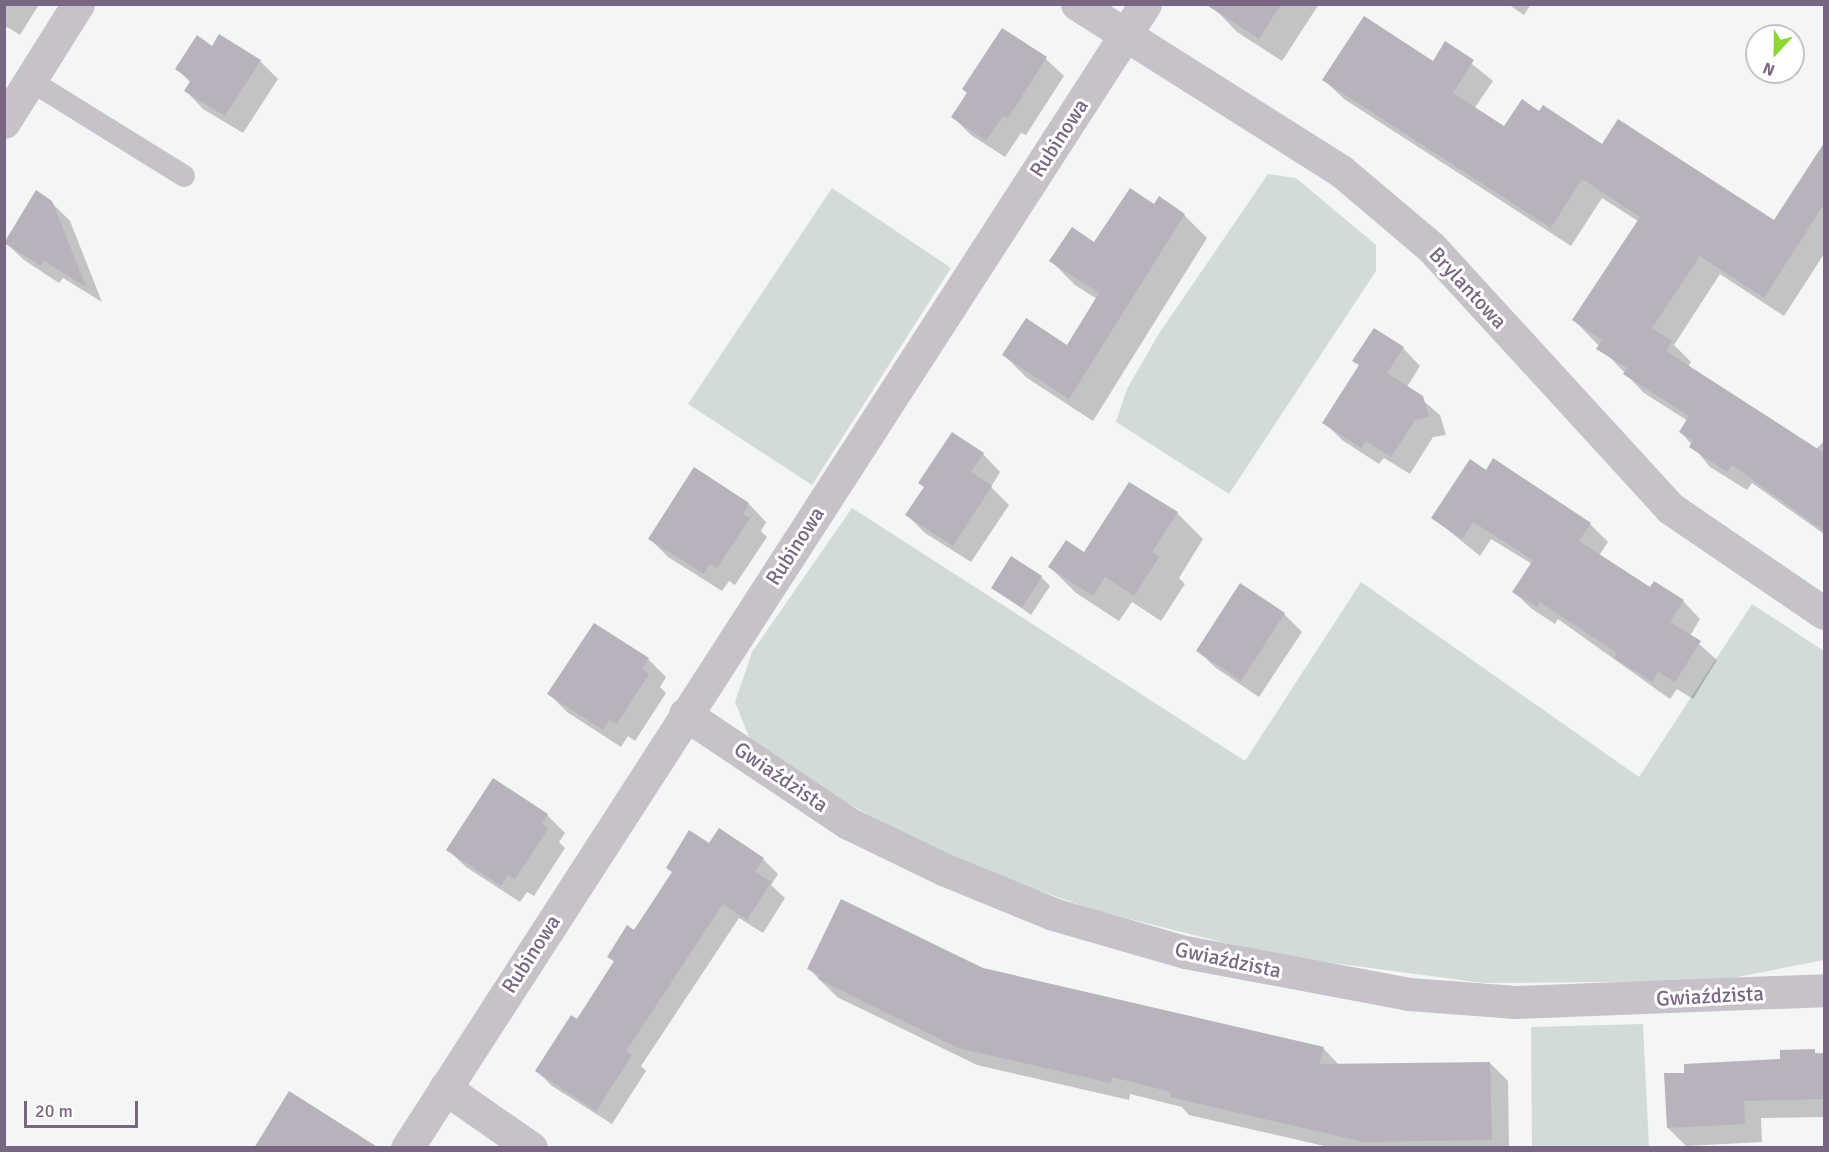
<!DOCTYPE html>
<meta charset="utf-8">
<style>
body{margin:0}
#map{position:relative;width:1829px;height:1152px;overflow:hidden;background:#f3f6f4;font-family:Signika,sans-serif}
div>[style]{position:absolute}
.green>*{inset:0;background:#d3dbd9}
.shadow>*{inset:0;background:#0003}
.building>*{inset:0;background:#b8b2bc}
.service>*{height:22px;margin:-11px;padding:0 11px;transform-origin:11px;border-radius:11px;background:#c7c2c9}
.minor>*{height:33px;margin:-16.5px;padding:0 16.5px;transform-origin:16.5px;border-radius:16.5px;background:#c7c2c9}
span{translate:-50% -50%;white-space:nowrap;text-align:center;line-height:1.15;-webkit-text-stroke:6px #fff;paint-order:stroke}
.street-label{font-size:21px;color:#796782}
.frame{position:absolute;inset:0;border:6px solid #796782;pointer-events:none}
.north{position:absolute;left:1745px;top:24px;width:60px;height:60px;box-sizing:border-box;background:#fff;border:2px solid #c9c2cd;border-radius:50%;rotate:202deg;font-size:16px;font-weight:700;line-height:24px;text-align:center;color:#796782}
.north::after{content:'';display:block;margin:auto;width:21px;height:27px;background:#8ed732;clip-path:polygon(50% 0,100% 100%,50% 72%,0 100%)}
.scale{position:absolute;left:24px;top:1101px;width:114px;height:27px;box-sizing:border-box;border:3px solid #796782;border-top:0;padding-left:8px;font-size:18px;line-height:21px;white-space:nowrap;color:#796782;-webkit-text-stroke:4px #fff;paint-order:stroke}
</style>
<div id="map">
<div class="green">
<i style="clip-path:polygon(1268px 174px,1296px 178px,1376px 245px,1376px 271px,1229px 494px,1116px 422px,1127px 389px,1158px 335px)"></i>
<i style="clip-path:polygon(832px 188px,951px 268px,812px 485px,688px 404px)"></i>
<i style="clip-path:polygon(852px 508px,1245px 761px,1361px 582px,1639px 777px,1752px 604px,1824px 651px,1824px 960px,1717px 981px,1483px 983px,1273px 955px,1098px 911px,959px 863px,845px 802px,750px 739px,735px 702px,752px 652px)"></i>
<i style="clip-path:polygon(1643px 1024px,1649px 1147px,1532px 1147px,1531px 1027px)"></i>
</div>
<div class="shadow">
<i style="clip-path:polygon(4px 4px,38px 6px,20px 35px,7px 27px,4px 30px)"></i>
<i style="clip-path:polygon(1218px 4px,1319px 4px,1282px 61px,1237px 32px,1215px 9px)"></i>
<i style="clip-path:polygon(1508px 4px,1531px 4px,1524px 15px)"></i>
<i style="clip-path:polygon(1002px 30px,1046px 59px,1064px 76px,1026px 135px,1021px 133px,1005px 157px,971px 135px,953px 117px)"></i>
<i style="clip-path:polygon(1446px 43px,1493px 81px,1474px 109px,1505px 129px,1540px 113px,1602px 146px,1774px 222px,1824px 148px,1824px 254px,1784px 316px,1720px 274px,1674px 345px,1691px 362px,1688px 367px,1816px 449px,1824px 441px,1824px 534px,1752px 483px,1747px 490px,1710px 467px,1681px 432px,1688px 421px,1644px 393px,1574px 320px,1638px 221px,1602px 198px,1571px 246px,1344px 99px,1324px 80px,1433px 63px)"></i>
<i style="clip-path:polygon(212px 48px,260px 61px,278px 79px,243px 133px,203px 109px,186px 91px,191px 83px,177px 69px)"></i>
<i style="clip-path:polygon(51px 202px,70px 221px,102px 302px,63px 278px,59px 283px,24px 260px,6px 243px)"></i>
<i style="clip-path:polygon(1154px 206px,1184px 215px,1207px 238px,1093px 421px,1027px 378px,1004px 355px,1067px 347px,1097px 299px,1075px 285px,1051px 261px,1094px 244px)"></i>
<i style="clip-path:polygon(1403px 348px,1420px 366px,1407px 387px,1440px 415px,1446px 435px,1433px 437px,1410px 474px,1384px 458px,1379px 464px,1342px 440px,1324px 422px,1360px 366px,1354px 360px)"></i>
<i style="clip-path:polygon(983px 454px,1000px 472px,991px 487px,1009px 505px,971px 562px,925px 533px,907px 515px)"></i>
<i style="clip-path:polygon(1493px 460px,1590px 524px,1608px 542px,1599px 556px,1651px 589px,1683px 601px,1700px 619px,1690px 636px,1717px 660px,1693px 699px,1677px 689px,1670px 699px,1558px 619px,1555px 624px,1532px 609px,1514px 592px,1532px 564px,1491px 539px,1480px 556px,1433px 518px,1486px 472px)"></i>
<i style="clip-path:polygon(694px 469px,749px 504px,766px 522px,761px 531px,767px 537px,735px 585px,729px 581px,722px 591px,668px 557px,650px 539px)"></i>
<i style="clip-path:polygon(1177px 513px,1203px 539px,1179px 578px,1185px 584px,1161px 621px,1132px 602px,1119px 621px,1076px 593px,1050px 567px)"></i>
<i style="clip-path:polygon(1041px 577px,1050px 586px,1031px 615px,993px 587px)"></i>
<i style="clip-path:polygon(1284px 614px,1302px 632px,1259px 697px,1216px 668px,1198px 651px)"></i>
<i style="clip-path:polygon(594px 625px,648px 659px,666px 677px,660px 687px,666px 693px,635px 741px,628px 736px,621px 747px,567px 712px,549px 694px)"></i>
<i style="clip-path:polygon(493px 780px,547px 815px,565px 833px,559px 842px,565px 848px,534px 896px,527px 892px,520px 902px,466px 867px,448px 850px)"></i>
<i style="clip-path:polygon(710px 845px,763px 859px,778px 874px,771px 885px,785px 898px,763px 933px,739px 918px,641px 1066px,646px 1071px,612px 1124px,552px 1086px,537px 1071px,577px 1021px,615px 962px,609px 957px)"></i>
<i style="clip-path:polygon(809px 969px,983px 970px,1323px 1048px,1340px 1066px,1490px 1063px,1508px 1081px,1509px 1148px,1333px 1148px,1189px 1115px,1182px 1107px,1130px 1094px,1129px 1100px,977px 1065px,837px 997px)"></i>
<i style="clip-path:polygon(1782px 1052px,1824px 1053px,1824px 1117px,1761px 1118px,1762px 1142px,1686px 1146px,1668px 1128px,1686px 1074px,1782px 1061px)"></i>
</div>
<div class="building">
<i style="clip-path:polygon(1205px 4px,1281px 4px,1259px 39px)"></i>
<i style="clip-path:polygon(1364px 16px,1433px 61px,1445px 41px,1474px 60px,1453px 93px,1504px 126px,1522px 99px,1539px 111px,1543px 105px,1602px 144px,1618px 119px,1774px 220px,1824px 143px,1824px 204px,1764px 298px,1700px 256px,1652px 328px,1672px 341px,1666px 351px,1824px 453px,1824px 531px,1732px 465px,1727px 472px,1689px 447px,1693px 441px,1679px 432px,1689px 416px,1623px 374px,1627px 368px,1596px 349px,1602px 340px,1572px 320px,1640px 217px,1582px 179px,1551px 228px,1322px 80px)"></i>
<i style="clip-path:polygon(1002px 28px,1047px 57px,1008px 118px,1003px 116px,986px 141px,951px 117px,967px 93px,962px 89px)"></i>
<i style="clip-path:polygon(219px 34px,261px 60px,225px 116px,184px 91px,191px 80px,175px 69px,197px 35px,212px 46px)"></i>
<i style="clip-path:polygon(1130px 188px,1154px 204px,1159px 196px,1185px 214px,1069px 399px,1002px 355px,1026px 318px,1067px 345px,1099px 293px,1049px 261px,1072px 227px,1094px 242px)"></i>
<i style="clip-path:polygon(36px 190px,52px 201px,86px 287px,44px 261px,41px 266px,4px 243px)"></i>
<i style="clip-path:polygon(1374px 328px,1404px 347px,1387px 373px,1423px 396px,1429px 417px,1415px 420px,1391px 457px,1366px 441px,1361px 448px,1322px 423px,1359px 365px,1352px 361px)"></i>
<i style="clip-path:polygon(952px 432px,984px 453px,971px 472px,992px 486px,953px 546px,905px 515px,924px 487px,918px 483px)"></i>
<i style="clip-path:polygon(1493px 458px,1591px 523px,1579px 541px,1650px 587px,1654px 581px,1684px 600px,1670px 622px,1701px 641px,1675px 682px,1658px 672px,1652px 682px,1614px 658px,1617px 653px,1540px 602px,1537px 607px,1512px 592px,1533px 560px,1473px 522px,1462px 539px,1431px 518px,1470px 459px,1486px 470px)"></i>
<i style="clip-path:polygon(694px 467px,749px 503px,743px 514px,750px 518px,717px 568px,710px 564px,704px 574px,648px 539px)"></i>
<i style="clip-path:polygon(1129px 482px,1178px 512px,1152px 552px,1160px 556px,1134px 596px,1105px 577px,1093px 596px,1048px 567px,1066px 540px,1084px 552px)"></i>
<i style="clip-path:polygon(1011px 556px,1042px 576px,1022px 608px,991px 588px)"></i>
<i style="clip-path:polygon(1240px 583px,1285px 613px,1241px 681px,1196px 651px)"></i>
<i style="clip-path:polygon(594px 623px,649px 658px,642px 669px,649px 674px,617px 724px,609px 720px,603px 730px,547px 694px)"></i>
<i style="clip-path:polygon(493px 778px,548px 814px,542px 824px,548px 829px,515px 879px,508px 875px,501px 886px,446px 850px)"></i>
<i style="clip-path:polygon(719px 828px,764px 858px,755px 872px,771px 882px,747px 920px,723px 904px,626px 1051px,632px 1055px,596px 1111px,535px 1071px,571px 1015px,577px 1019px,614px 961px,607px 957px,627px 925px,634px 930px,672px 872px,666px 868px,689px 830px,709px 843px)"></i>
<i style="clip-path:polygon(841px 899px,983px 968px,1324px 1047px,1319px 1064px,1490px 1062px,1492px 1140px,1364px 1142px,1170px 1097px,1171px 1092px,1112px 1077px,1111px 1083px,958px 1048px,818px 979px,820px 975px,807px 969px)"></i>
<i style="clip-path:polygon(1815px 1049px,1815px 1054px,1824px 1054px,1824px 1099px,1744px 1101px,1745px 1124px,1667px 1128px,1664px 1073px,1684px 1073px,1684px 1064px,1780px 1059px,1780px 1050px)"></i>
<i style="clip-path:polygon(289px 1091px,379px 1148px,254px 1148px)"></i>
</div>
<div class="service">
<i style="left:31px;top:81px;width:180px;rotate:31.8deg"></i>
</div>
<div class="minor">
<i style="left:1077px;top:4px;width:312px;rotate:32.3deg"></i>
<i style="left:1341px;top:171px;width:118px;rotate:40.2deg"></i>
<i style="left:1431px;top:247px;width:354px;rotate:47.5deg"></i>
<i style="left:1670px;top:508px;width:186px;rotate:34.3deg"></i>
<i style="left:4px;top:122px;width:139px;rotate:-57.9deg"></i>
<i style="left:685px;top:714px;width:196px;rotate:33.8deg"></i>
<i style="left:848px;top:823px;width:106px;rotate:25.8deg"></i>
<i style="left:943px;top:869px;width:119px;rotate:22.2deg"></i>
<i style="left:1053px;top:914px;width:137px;rotate:16.1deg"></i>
<i style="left:1185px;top:952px;width:228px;rotate:10.6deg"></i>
<i style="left:1409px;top:994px;width:106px;rotate:4.3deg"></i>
<i style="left:1515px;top:1002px;width:309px;rotate:-2.2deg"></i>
<i style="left:445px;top:1088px;width:105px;rotate:34.9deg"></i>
<i style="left:407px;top:1148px;width:1361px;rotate:-57.17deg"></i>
</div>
<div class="street-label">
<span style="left:1059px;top:138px;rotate:-57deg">Rubinowa</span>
<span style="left:1468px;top:288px;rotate:47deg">Brylantowa</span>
<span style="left:795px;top:546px;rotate:-57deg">Rubinowa</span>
<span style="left:781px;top:777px;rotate:34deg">Gwiaździsta</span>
<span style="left:531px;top:954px;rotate:-57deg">Rubinowa</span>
<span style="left:1228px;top:960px;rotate:12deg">Gwiaździsta</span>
<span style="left:1710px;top:996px;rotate:-3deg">Gwiaździsta</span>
</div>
<div class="frame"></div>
<div class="north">N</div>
<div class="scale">20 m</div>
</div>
